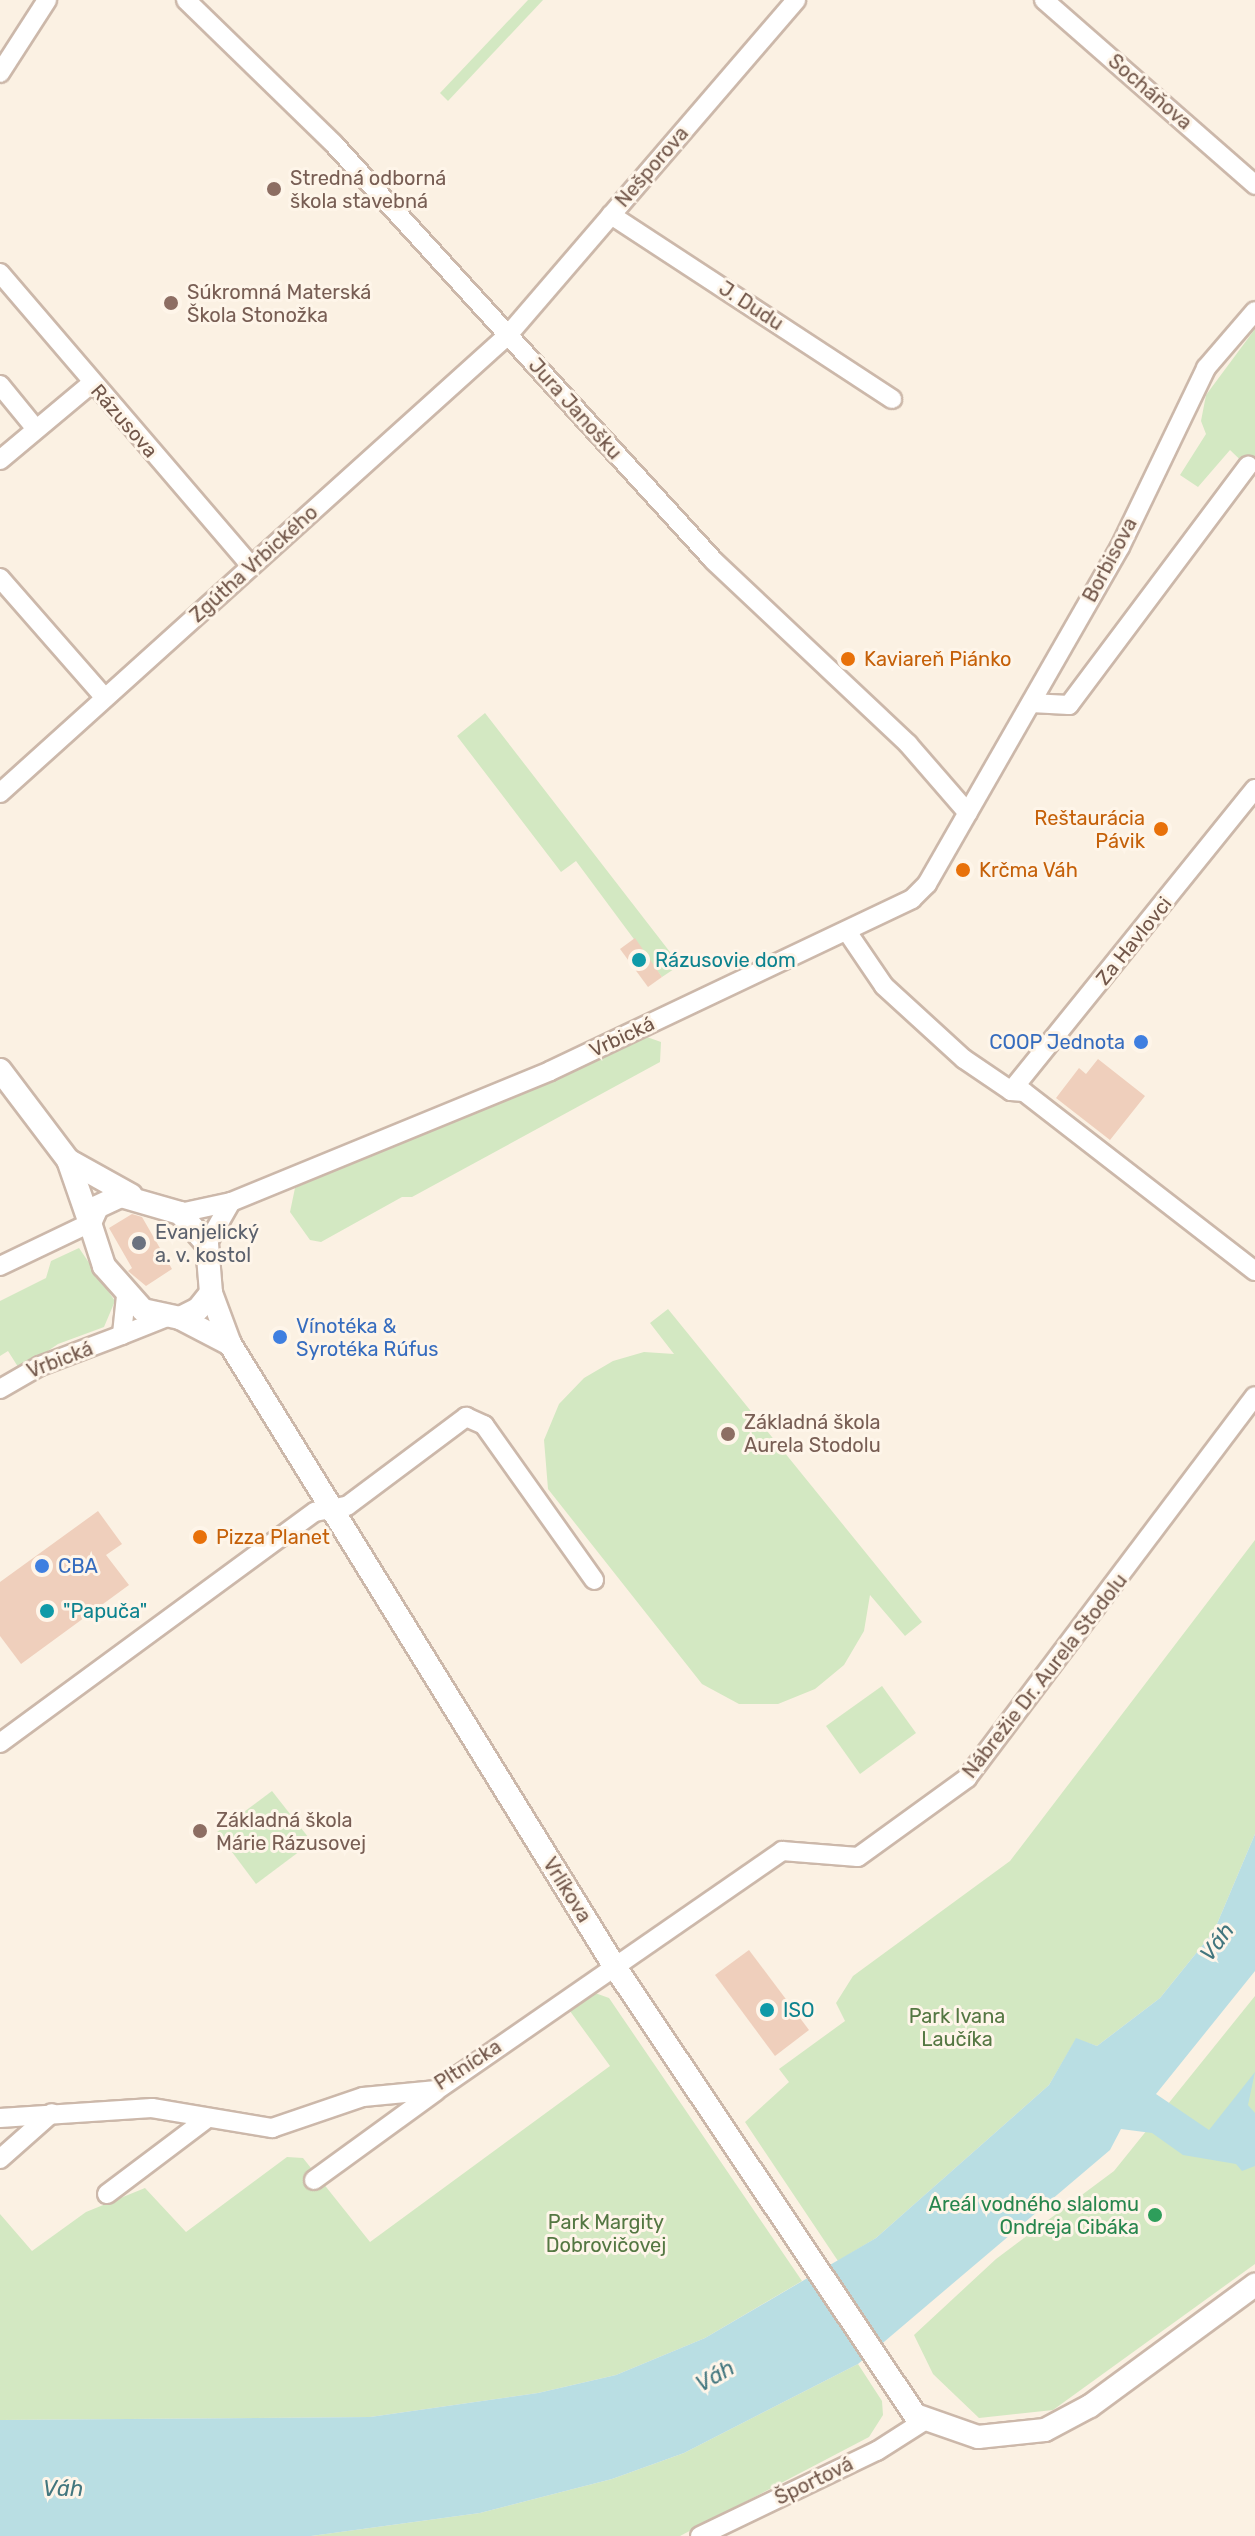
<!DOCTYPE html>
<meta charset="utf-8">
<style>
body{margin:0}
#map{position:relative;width:1255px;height:2536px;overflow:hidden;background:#fbf1e3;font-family:Rubik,sans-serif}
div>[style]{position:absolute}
.green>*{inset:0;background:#d3e8c2}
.water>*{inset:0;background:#b9dee3}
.building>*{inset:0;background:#efcfbc}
.roads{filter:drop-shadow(2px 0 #ccb8aa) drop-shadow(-2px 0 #ccb8aa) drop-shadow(0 2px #ccb8aa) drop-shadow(0 -2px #ccb8aa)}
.minor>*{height:18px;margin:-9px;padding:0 9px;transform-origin:9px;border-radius:9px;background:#fff}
.tertiary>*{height:22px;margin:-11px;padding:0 11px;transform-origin:11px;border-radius:11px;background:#fff}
.dots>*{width:22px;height:22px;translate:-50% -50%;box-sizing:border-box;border:4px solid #fef5e9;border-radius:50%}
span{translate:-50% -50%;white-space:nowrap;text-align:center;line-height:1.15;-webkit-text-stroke:6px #fef5e9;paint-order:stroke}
.street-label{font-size:20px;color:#72574a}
.education-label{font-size:20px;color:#785e54}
.left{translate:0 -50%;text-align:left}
.food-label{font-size:20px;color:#c56008}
.right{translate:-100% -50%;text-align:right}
.culture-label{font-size:20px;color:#0d838f}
.shop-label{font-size:20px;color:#366cbe}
.worship-label{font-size:20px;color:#5b616d}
.park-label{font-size:20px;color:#547742}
.leisure-label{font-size:20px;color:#27864d}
.water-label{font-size:22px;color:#42767e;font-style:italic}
</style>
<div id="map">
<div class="green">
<i style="clip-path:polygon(528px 0,543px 0,448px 101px,440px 93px)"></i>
<i style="clip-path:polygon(1255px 329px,1255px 474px,1230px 450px,1198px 487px,1180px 475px,1206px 434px,1201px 421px,1206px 395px)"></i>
<i style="clip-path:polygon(485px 713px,680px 965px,662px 977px,576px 861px,561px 872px,457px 736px)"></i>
<i style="clip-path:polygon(644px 1036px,661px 1042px,660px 1062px,412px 1197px,402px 1197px,321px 1242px,310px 1240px,290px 1212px,295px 1188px)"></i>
<i style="clip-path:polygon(79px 1248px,115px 1301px,104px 1327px,58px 1344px,20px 1370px,8px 1351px,0 1356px,0 1301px,46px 1278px,51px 1261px)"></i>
<i style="clip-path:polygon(668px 1309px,922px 1622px,905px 1636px,870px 1595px,864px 1631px,844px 1665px,815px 1689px,778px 1704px,739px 1704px,702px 1684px,548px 1489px,544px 1440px,559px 1404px,584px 1378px,613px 1361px,644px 1352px,674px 1354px,650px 1323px)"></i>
<i style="clip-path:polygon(1255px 1540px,1255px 1834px,1214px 1931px,1160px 1998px,1097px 2046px,1076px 2039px,1049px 2085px,876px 2238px,838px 2261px,745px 2122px,789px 2082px,779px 2069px,845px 2021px,836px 2003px,853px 1976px,1010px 1861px)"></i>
<i style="clip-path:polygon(882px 1686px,916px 1733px,860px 1774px,826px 1726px)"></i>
<i style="clip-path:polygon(272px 1791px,312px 1842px,256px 1884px,217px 1832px)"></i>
<i style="clip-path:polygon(595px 1993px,609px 1998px,802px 2281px,705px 2338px,616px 2375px,538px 2393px,370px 2417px,0 2420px,0 2214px,32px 2251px,86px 2212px,145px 2188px,186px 2232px,287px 2157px,303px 2158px,370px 2242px,610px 2066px,567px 2007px)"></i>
<i style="clip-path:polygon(1255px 1996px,1255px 2264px,1053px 2410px,979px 2418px,933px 2374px,914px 2335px,996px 2259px,1114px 2171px)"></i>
<i style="clip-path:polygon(858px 2364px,882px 2401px,883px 2415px,869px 2437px,680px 2536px,311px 2536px,480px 2513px,612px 2479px,684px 2453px)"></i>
</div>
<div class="water">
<i style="clip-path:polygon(1255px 1834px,1255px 1971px,1156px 2094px,1209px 2130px,1255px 2072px,1248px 2105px,1255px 2113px,1255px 2166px,1242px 2171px,1236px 2164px,1183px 2155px,1152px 2133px,1121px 2129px,1110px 2150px,858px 2364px,684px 2453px,612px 2479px,480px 2513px,311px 2536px,0 2536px,0 2420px,370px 2417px,538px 2393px,616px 2375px,705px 2338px,876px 2238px,1049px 2085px,1076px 2038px,1097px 2046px,1160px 1998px,1214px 1931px)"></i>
</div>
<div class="building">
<i style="clip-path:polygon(635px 938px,662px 977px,648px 987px,620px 949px)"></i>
<i style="clip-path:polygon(1098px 1059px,1145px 1096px,1110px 1140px,1056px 1098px,1079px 1068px,1086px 1074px)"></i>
<i style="clip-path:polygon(132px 1214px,142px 1217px,172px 1269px,146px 1286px,128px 1271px,132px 1268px,109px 1228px)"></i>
<i style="clip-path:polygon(98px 1511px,122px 1544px,106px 1555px,129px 1585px,21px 1664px,0 1636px,0 1582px)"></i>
<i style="clip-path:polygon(749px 1950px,809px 2030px,775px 2056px,715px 1975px)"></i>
</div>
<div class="roads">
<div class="minor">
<i style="left:186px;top:0;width:205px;rotate:44.2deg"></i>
<i style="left:333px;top:143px;width:566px;rotate:47.65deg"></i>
<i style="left:714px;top:561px;width:267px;rotate:43.3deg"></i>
<i style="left:908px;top:744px;width:91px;rotate:49deg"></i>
<i style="left:1044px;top:0;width:281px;rotate:41.2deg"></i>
<i style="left:0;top:73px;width:87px;rotate:-57.2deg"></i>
<i style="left:611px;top:215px;width:336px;rotate:33.2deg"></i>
<i style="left:0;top:273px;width:386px;rotate:49.4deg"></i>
<i style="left:0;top:385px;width:57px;rotate:50.7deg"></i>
<i style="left:0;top:460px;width:120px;rotate:-39.9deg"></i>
<i style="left:0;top:578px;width:159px;rotate:48.8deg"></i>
<i style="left:1031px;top:703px;width:38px;rotate:3deg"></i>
<i style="left:1069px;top:705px;width:299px;rotate:-53.2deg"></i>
<i style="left:0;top:793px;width:684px;rotate:-42.04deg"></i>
<i style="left:508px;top:335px;width:442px;rotate:-49.3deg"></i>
<i style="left:848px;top:933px;width:64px;rotate:55.8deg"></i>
<i style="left:884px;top:986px;width:108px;rotate:42.4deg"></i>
<i style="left:964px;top:1059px;width:57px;rotate:34.2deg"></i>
<i style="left:1011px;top:1091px;width:13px;rotate:4deg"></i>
<i style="left:1024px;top:1092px;width:292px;rotate:37.8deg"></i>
<i style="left:1011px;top:1091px;width:388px;rotate:-51.1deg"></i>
<i style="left:180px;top:1213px;width:52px;rotate:-12.2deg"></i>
<i style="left:231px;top:1202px;width:345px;rotate:-22.3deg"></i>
<i style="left:550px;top:1071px;width:401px;rotate:-25.4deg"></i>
<i style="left:912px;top:899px;width:21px;rotate:-45deg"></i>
<i style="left:927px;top:884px;width:388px;rotate:-60.2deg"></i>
<i style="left:1120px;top:547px;width:199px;rotate:-64.3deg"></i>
<i style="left:1206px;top:368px;width:75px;rotate:-49.3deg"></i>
<i style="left:207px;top:1244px;width:48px;rotate:-60.3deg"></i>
<i style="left:0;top:1266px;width:100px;rotate:-25.5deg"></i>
<i style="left:126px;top:1296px;width:39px;rotate:96deg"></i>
<i style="left:122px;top:1335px;width:48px;rotate:-21.8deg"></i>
<i style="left:0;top:1389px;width:46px;rotate:-29.9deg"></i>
<i style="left:40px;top:1366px;width:88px;rotate:-20.7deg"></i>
<i style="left:0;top:1743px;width:391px;rotate:-36.3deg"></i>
<i style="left:315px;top:1512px;width:33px;rotate:-11deg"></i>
<i style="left:347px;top:1506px;width:149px;rotate:-36.8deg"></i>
<i style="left:466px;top:1417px;width:20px;rotate:24deg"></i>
<i style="left:484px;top:1425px;width:190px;rotate:54.6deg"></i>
<i style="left:0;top:2118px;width:152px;rotate:-3.8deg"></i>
<i style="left:152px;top:2108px;width:122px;rotate:9.5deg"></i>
<i style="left:272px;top:2128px;width:96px;rotate:-18.8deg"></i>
<i style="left:363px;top:2097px;width:74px;rotate:-5.4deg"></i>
<i style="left:437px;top:2090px;width:420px;rotate:-34.7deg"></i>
<i style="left:782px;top:1851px;width:76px;rotate:4.5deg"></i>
<i style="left:858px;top:1857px;width:135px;rotate:-35.9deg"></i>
<i style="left:967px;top:1778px;width:478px;rotate:-53deg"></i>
<i style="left:0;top:2159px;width:69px;rotate:-41.5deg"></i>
<i style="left:314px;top:2180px;width:150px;rotate:-36deg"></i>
<i style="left:107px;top:2194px;width:126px;rotate:-37deg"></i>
<i style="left:700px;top:2536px;width:196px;rotate:-25.7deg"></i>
<i style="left:877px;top:2451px;width:56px;rotate:-32.6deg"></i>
</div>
<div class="tertiary">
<i style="left:0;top:1070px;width:113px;rotate:52.9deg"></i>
<i style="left:68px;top:1160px;width:67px;rotate:70.8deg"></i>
<i style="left:68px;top:1160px;width:72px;rotate:29.1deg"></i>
<i style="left:121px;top:1196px;width:61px;rotate:16.1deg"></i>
<i style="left:180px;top:1213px;width:41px;rotate:48.9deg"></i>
<i style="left:207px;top:1244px;width:49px;rotate:85.3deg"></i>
<i style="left:211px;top:1293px;width:21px;rotate:129deg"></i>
<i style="left:198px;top:1309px;width:20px;rotate:153deg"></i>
<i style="left:180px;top:1318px;width:38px;rotate:-168deg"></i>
<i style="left:143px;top:1310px;width:59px;rotate:-131.6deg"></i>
<i style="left:104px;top:1266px;width:45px;rotate:-108deg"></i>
<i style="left:90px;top:1223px;width:17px;rotate:-66deg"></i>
<i style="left:97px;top:1207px;width:26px;rotate:-25deg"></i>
<i style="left:211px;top:1293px;width:54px;rotate:69.6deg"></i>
<i style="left:230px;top:1344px;width:729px;rotate:58.29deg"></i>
<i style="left:613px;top:1964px;width:543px;rotate:56.19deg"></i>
<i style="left:915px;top:2415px;width:67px;rotate:19.2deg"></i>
<i style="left:978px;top:2437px;width:67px;rotate:-6deg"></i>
<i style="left:1045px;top:2430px;width:51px;rotate:-28.1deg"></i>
<i style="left:1090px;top:2406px;width:205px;rotate:-36.3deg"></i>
<i style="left:180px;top:1318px;width:56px;rotate:27.5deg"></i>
</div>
</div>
<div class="dots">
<i style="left:274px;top:189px;background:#8d6e63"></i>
<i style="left:171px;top:303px;background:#8d6e63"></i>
<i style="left:848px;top:659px;background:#e8710a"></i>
<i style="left:1161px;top:829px;background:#e8710a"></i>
<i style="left:963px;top:870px;background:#e8710a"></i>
<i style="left:639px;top:960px;background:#0f9aa8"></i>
<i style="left:1141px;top:1042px;background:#3f7fe0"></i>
<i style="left:139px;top:1243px;background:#6b7280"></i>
<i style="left:280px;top:1337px;background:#3f7fe0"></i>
<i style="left:728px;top:1434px;background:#8d6e63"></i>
<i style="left:200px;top:1537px;background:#e8710a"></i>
<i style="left:42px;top:1566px;background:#3f7fe0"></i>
<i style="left:47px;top:1611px;background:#0f9aa8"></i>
<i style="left:200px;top:1831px;background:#8d6e63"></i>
<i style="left:767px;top:2010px;background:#0f9aa8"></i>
<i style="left:1155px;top:2215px;background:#2e9e5b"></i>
</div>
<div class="street-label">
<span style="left:1150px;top:92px;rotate:41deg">Socháňova</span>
<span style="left:652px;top:167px;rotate:-49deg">Nešporova</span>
<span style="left:751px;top:306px;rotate:33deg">J. Dudu</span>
<span style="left:575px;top:409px;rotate:48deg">Jura Janošku</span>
<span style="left:124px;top:421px;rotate:49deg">Rázusova</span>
<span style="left:1110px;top:560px;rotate:-62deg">Borbisova</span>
<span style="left:254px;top:564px;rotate:-42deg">Zgútha Vrbického</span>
<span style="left:1134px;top:941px;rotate:-51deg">Za Havlovci</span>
<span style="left:622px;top:1037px;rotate:-25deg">Vrbická</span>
<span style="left:60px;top:1360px;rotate:-21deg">Vrbická</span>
<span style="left:1045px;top:1676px;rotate:-52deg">Nábrežie Dr. Aurela Stodolu</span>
<span style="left:567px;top:1890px;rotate:58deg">Vrlíkova</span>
<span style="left:468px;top:2065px;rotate:-33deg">Pltnícka</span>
<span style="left:814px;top:2481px;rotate:-26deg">Športová</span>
</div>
<div class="education-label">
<span class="left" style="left:290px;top:190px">Stredná odborná<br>škola stavebná</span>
<span class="left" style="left:187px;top:304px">Súkromná Materská<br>Škola Stonožka</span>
<span class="left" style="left:744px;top:1434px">Základná škola<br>Aurela Stodolu</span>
<span class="left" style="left:216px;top:1832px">Základná škola<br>Márie Rázusovej</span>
</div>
<div class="food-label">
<span class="left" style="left:864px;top:659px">Kaviareň Piánko</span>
<span class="right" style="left:1145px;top:830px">Reštaurácia<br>Pávik</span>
<span class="left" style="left:979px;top:870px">Krčma Váh</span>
<span class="left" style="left:216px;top:1537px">Pizza Planet</span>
</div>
<div class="culture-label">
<span class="left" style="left:655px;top:960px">Rázusovie dom</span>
<span class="left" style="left:63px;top:1611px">"Papuča"</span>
<span class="left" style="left:783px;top:2010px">ISO</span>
</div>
<div class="shop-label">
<span class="right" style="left:1125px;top:1042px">COOP Jednota</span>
<span class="left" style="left:296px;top:1338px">Vínotéka &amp;<br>Syrotéka Rúfus</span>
<span class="left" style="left:58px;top:1566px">CBA</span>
</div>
<div class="worship-label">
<span class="left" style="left:155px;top:1244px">Evanjelický<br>a. v. kostol</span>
</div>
<div class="park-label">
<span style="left:957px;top:2028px">Park Ivana<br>Laučíka</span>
<span style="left:606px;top:2234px">Park Margity<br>Dobrovičovej</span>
</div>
<div class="leisure-label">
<span class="right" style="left:1139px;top:2216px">Areál vodného slalomu<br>Ondreja Cibáka</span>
</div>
<div class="water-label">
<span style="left:1217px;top:1942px;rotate:-53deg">Váh</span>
<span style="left:715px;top:2376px;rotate:-30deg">Váh</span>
<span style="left:63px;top:2489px">Váh</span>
</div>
</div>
